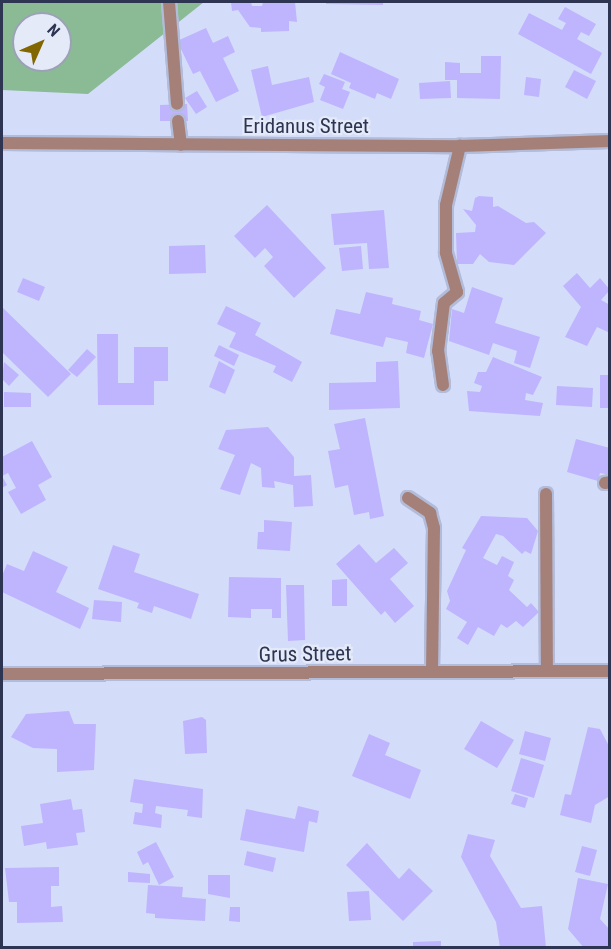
<!DOCTYPE html>
<style>
body{margin:0}
#map{position:relative;width:611px;height:949px;overflow:hidden;background:#d3ddfa;font-family:"Roboto Condensed",sans-serif}
div>[style]{position:absolute}
.green>*{inset:0;background:#8bbb95}
.building>*{inset:0;background:#bfb4fe}
.roads{filter:drop-shadow(2px 0 #b2bbd8) drop-shadow(-2px 0 #b2bbd8) drop-shadow(0 2px #b2bbd8) drop-shadow(0 -2px #b2bbd8)}
.street>*{height:12px;margin:-6px;padding:0 6px;transform-origin:6px;border-radius:6px;background:#a58079}
span{translate:-50% -50%;white-space:nowrap;text-align:center;line-height:1.15;-webkit-text-stroke:4.5px #e5eaf9;paint-order:stroke}
.street-label{font-size:21px;color:#2d3552}
.frame{position:absolute;inset:0;border:3px solid #2d3552;pointer-events:none}
.north{position:absolute;left:12px;top:12px;width:60px;height:60px;box-sizing:border-box;background:#e5eaf9;border:2px solid #9ba2b6;border-radius:50%;rotate:45deg;font-size:16px;font-weight:700;line-height:24px;text-align:center;color:#2d3552}
.north::after{content:'';display:block;margin:auto;width:21px;height:27px;background:#826700;clip-path:polygon(50% 0,100% 100%,50% 72%,0 100%)}
</style>
<div id="map">
<div class="green">
<i style="clip-path:polygon(evenodd,2px 2px,204px 2px,88px 94px,2px 90px,2px 2px,24px 24px,60px 24px,60px 60px,24px 60px,24px 24px)"></i>
</div>
<div class="building">
<i style="clip-path:polygon(231px 2px,251px 2px,252px 6px,262px 6px,263px 2px,295px 2px,297px 22px,289px 21px,289px 31px,261px 32px,261px 28px,250px 27px,238px 10px,232px 11px)"></i>
<i style="clip-path:polygon(326px 2px,383px 2px,383px 5px,326px 4px)"></i>
<i style="clip-path:polygon(565px 7px,596px 24px,589px 36px,581px 32px,577px 39px,602px 53px,591px 74px,518px 34px,529px 13px,562px 30px,566px 23px,558px 19px)"></i>
<i style="clip-path:polygon(206px 28px,213px 43px,228px 36px,235px 52px,223px 58px,239px 91px,216px 102px,200px 71px,193px 74px,177px 41px)"></i>
<i style="clip-path:polygon(340px 52px,399px 79px,391px 99px,377px 93px,375px 99px,349px 88px,351px 83px,331px 74px)"></i>
<i style="clip-path:polygon(481px 56px,501px 56px,500px 99px,457px 98px,457px 80px,445px 80px,445px 62px,460px 63px,460px 73px,481px 73px)"></i>
<i style="clip-path:polygon(268px 66px,272px 85px,309px 77px,314px 102px,262px 117px,251px 70px)"></i>
<i style="clip-path:polygon(574px 70px,596px 81px,587px 99px,565px 87px)"></i>
<i style="clip-path:polygon(324px 74px,345px 82px,342px 89px,350px 92px,343px 109px,320px 100px,325px 87px,319px 84px)"></i>
<i style="clip-path:polygon(526px 77px,541px 79px,539px 97px,524px 95px)"></i>
<i style="clip-path:polygon(450px 81px,451px 98px,420px 99px,419px 83px)"></i>
<i style="clip-path:polygon(197px 91px,207px 107px,196px 114px,185px 98px)"></i>
<i style="clip-path:polygon(187px 104px,188px 121px,160px 121px,160px 105px)"></i>
<i style="clip-path:polygon(479px 196px,493px 197px,493px 207px,498px 206px,526px 223px,534px 222px,546px 233px,514px 265px,489px 262px,480px 254px,473px 264px,457px 264px,456px 233px,475px 232px,476px 225px,463px 209px,472px 211px,475px 198px)"></i>
<i style="clip-path:polygon(267px 205px,326px 268px,294px 298px,264px 266px,273px 257px,265px 248px,255px 258px,234px 236px)"></i>
<i style="clip-path:polygon(384px 210px,389px 268px,369px 269px,367px 243px,334px 245px,331px 214px)"></i>
<i style="clip-path:polygon(205px 245px,206px 273px,169px 274px,169px 246px)"></i>
<i style="clip-path:polygon(361px 246px,363px 269px,342px 271px,339px 248px)"></i>
<i style="clip-path:polygon(577px 273px,590px 288px,600px 278px,610px 290px,601px 300px,610px 305px,610px 333px,597px 327px,587px 346px,565px 337px,581px 307px,563px 286px)"></i>
<i style="clip-path:polygon(23px 278px,45px 287px,39px 301px,17px 292px)"></i>
<i style="clip-path:polygon(472px 287px,503px 298px,495px 323px,540px 337px,530px 368px,514px 363px,517px 351px,493px 343px,489px 355px,449px 341px,452px 309px,464px 313px)"></i>
<i style="clip-path:polygon(366px 292px,393px 298px,392px 304px,421px 311px,419px 320px,433px 324px,424px 358px,406px 353px,408px 342px,386px 337px,383px 347px,330px 334px,336px 309px,360px 314px)"></i>
<i style="clip-path:polygon(226px 306px,261px 323px,255px 335px,302px 362px,292px 382px,273px 372px,276px 366px,229px 347px,236px 333px,217px 324px)"></i>
<i style="clip-path:polygon(2px 307px,71px 374px,48px 397px,2px 352px)"></i>
<i style="clip-path:polygon(97px 334px,118px 334px,118px 383px,134px 383px,134px 347px,168px 347px,168px 381px,154px 381px,154px 405px,98px 405px)"></i>
<i style="clip-path:polygon(219px 345px,239px 355px,234px 366px,214px 356px)"></i>
<i style="clip-path:polygon(87px 349px,96px 357px,77px 377px,68px 370px)"></i>
<i style="clip-path:polygon(493px 357px,542px 377px,533px 395px,526px 393px,525px 400px,543px 403px,540px 416px,469px 411px,467px 391px,480px 392px,482px 386px,474px 383px,478px 372px,486px 372px)"></i>
<i style="clip-path:polygon(219px 361px,235px 370px,225px 394px,209px 387px)"></i>
<i style="clip-path:polygon(398px 361px,400px 408px,329px 410px,329px 383px,376px 382px,376px 362px)"></i>
<i style="clip-path:polygon(4px 362px,19px 375px,9px 386px,2px 379px)"></i>
<i style="clip-path:polygon(600px 375px,610px 375px,610px 408px,600px 408px)"></i>
<i style="clip-path:polygon(557px 386px,593px 388px,592px 407px,556px 405px)"></i>
<i style="clip-path:polygon(4px 392px,31px 393px,31px 407px,4px 407px)"></i>
<i style="clip-path:polygon(365px 418px,384px 516px,370px 519px,369px 512px,354px 515px,348px 485px,335px 488px,328px 451px,340px 449px,334px 424px)"></i>
<i style="clip-path:polygon(268px 427px,294px 457px,294px 476px,311px 475px,313px 506px,294px 507px,293px 485px,274px 481px,275px 488px,262px 487px,261px 468px,251px 463px,240px 495px,220px 489px,235px 455px,218px 449px,226px 430px)"></i>
<i style="clip-path:polygon(576px 439px,610px 448px,610px 475px,600px 473px,598px 481px,567px 472px)"></i>
<i style="clip-path:polygon(32px 441px,52px 477px,38px 485px,46px 500px,21px 514px,8px 492px,16px 488px,8px 473px,2px 476px,7px 485px,2px 488px,2px 457px)"></i>
<i style="clip-path:polygon(481px 516px,527px 518px,538px 531px,531px 554px,525px 551px,522px 554px,503px 536px,496px 534px,483px 558px,497px 565px,502px 556px,514px 562px,508px 576px,514px 580px,509px 590px,527px 607px,531px 603px,539px 612px,523px 627px,516px 621px,507px 628px,501px 624px,494px 636px,478px 627px,468px 645px,457px 638px,467px 622px,446px 609px,450px 601px,447px 591px,466px 550px,462px 548px)"></i>
<i style="clip-path:polygon(264px 520px,292px 522px,290px 551px,257px 549px,258px 532px,264px 532px)"></i>
<i style="clip-path:polygon(359px 544px,376px 563px,394px 548px,408px 563px,390px 579px,414px 606px,395px 623px,385px 611px,381px 615px,336px 564px)"></i>
<i style="clip-path:polygon(113px 545px,140px 554px,134px 572px,199px 594px,191px 619px,154px 606px,152px 613px,137px 608px,139px 603px,98px 589px)"></i>
<i style="clip-path:polygon(33px 551px,68px 567px,56px 592px,89px 608px,80px 629px,2px 592px,2px 576px,7px 564px,24px 571px)"></i>
<i style="clip-path:polygon(229px 577px,281px 578px,281px 618px,272px 618px,272px 609px,251px 609px,251px 618px,228px 617px)"></i>
<i style="clip-path:polygon(347px 579px,347px 606px,332px 606px,332px 580px)"></i>
<i style="clip-path:polygon(286px 585px,304px 585px,305px 640px,288px 641px)"></i>
<i style="clip-path:polygon(94px 600px,122px 602px,121px 622px,92px 619px)"></i>
<i style="clip-path:polygon(69px 711px,74px 724px,96px 724px,94px 770px,57px 772px,57px 749px,33px 748px,11px 737px,26px 714px)"></i>
<i style="clip-path:polygon(202px 717px,206px 720px,207px 753px,185px 754px,183px 721px)"></i>
<i style="clip-path:polygon(481px 721px,514px 740px,497px 768px,464px 749px)"></i>
<i style="clip-path:polygon(588px 727px,600px 729px,610px 748px,610px 796px,595px 805px,591px 823px,560px 815px,565px 794px,571px 795px)"></i>
<i style="clip-path:polygon(525px 731px,551px 738px,545px 761px,519px 754px)"></i>
<i style="clip-path:polygon(369px 734px,390px 743px,385px 755px,421px 770px,410px 799px,352px 776px)"></i>
<i style="clip-path:polygon(521px 758px,544px 765px,534px 798px,511px 791px)"></i>
<i style="clip-path:polygon(134px 779px,203px 789px,202px 818px,187px 816px,188px 810px,156px 806px,155px 813px,162px 815px,161px 828px,133px 824px,135px 812px,142px 813px,143px 804px,130px 802px)"></i>
<i style="clip-path:polygon(515px 794px,528px 798px,525px 808px,511px 804px)"></i>
<i style="clip-path:polygon(71px 799px,73px 810px,82px 809px,85px 832px,76px 833px,78px 845px,47px 849px,46px 842px,24px 846px,21px 826px,43px 823px,40px 804px)"></i>
<i style="clip-path:polygon(298px 806px,319px 811px,317px 823px,309px 821px,304px 852px,240px 840px,246px 809px,295px 819px)"></i>
<i style="clip-path:polygon(468px 834px,495px 840px,490px 856px,521px 908px,542px 906px,546px 948px,500px 948px,496px 922px,461px 857px)"></i>
<i style="clip-path:polygon(156px 842px,174px 877px,159px 885px,148px 862px,143px 865px,137px 852px)"></i>
<i style="clip-path:polygon(367px 843px,399px 879px,409px 868px,433px 891px,403px 921px,346px 865px)"></i>
<i style="clip-path:polygon(582px 846px,597px 850px,590px 876px,575px 872px)"></i>
<i style="clip-path:polygon(247px 851px,276px 858px,273px 872px,244px 865px)"></i>
<i style="clip-path:polygon(59px 867px,59px 886px,51px 886px,51px 907px,62px 906px,63px 922px,17px 923px,17px 902px,9px 902px,5px 868px)"></i>
<i style="clip-path:polygon(128px 872px,150px 874px,150px 883px,128px 882px)"></i>
<i style="clip-path:polygon(208px 875px,230px 875px,230px 898px,208px 894px)"></i>
<i style="clip-path:polygon(578px 878px,608px 884px,600px 919px,610px 930px,610px 948px,584px 948px,568px 929px)"></i>
<i style="clip-path:polygon(148px 885px,183px 887px,182px 897px,206px 899px,205px 921px,155px 918px,155px 914px,146px 913px)"></i>
<i style="clip-path:polygon(369px 891px,371px 920px,349px 921px,347px 892px)"></i>
<i style="clip-path:polygon(230px 907px,240px 907px,240px 922px,229px 921px)"></i>
<i style="clip-path:polygon(441px 941px,441px 948px,413px 948px,413px 942px)"></i>
</div>
<div class="roads">
<div class="street">
<i style="left:169px;top:2px;width:102px;rotate:85.5deg"></i>
<i style="left:178px;top:121px;width:24px;rotate:83deg"></i>
<i style="left:2px;top:143px;width:458px;rotate:0.4deg"></i>
<i style="left:460px;top:146px;width:150px;rotate:-1.9deg"></i>
<i style="left:443px;top:385px;width:34px;rotate:-98deg"></i>
<i style="left:438px;top:351px;width:48px;rotate:-82.9deg"></i>
<i style="left:444px;top:303px;width:17px;rotate:-40deg"></i>
<i style="left:457px;top:292px;width:41px;rotate:-105.8deg"></i>
<i style="left:446px;top:253px;width:48px;rotate:-90deg"></i>
<i style="left:446px;top:205px;width:61px;rotate:-76.7deg"></i>
<i style="left:605px;top:483px;width:5px;rotate:-11deg"></i>
<i style="left:546px;top:494px;width:176px;rotate:89.7deg"></i>
<i style="left:408px;top:498px;width:27px;rotate:34deg"></i>
<i style="left:430px;top:513px;width:16px;rotate:75deg"></i>
<i style="left:434px;top:528px;width:144px;rotate:90.8deg"></i>
<i style="left:2px;top:674px;width:608px;rotate:-0.28deg"></i>
</div>
</div>
<div class="street-label">
<span style="left:306px;top:126px">Eridanus Street</span>
<span style="left:305px;top:654px;rotate:-1deg">Grus Street</span>
</div>
<div class="frame"></div>
<div class="north">N</div>
</div>
